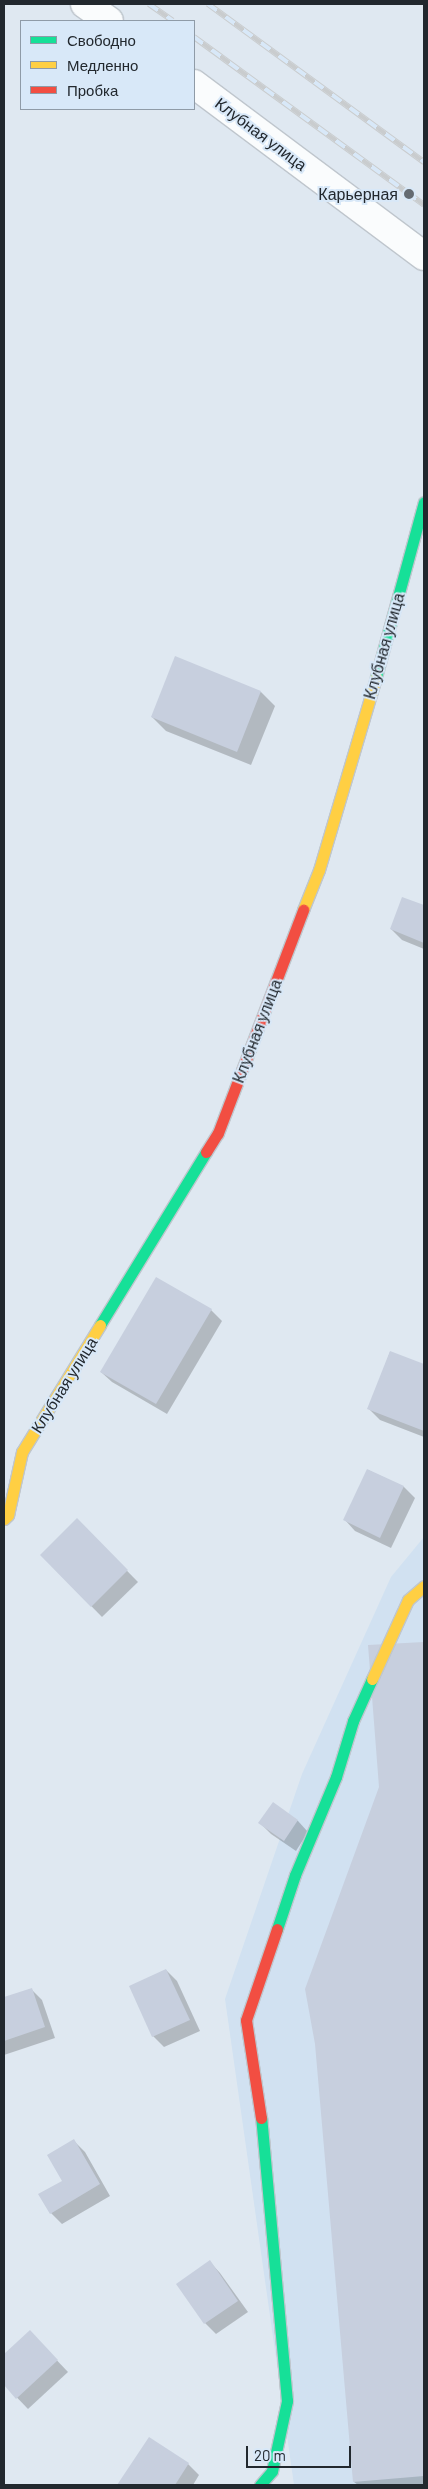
<!DOCTYPE html>
<meta charset="utf-8">
<style>
body{margin:0}
#map{position:relative;width:428px;height:2489px;overflow:hidden;background:#dfe8f1;font-family:Barlow,sans-serif}
div>[style]{position:absolute}
.built>*{inset:0;background:#d1e1f1}
.shadow>*{inset:0;background:#0003}
.building>*{inset:0;background:#c7cfde}
.roads{filter:drop-shadow(1px 0 #bfc6cd) drop-shadow(-1px 0 #bfc6cd) drop-shadow(0 1px #bfc6cd) drop-shadow(0 -1px #bfc6cd)}
.street>*{height:28px;margin:-14px;padding:0 14px;transform-origin:14px;border-radius:14px;background:#fafcfd}
.fast>*{height:11px;margin:-5.5px;padding:0 5.5px;transform-origin:5.5px;border-radius:5.5px;background:#16e098}
.slow>*{height:11px;margin:-5.5px;padding:0 5.5px;transform-origin:5.5px;border-radius:5.5px;background:#ffcf43}
.jam>*{height:11px;margin:-5.5px;padding:0 5.5px;transform-origin:5.5px;border-radius:5.5px;background:#f24e42}
.rail>*{height:5.5px;margin-top:-2.75px;transform-origin:0;background:repeating-linear-gradient(90deg,#d8e8f8 0 11px,#c9ccce 0 22px);box-sizing:border-box;border-block:1px solid #c9ccce}
.dots>*{width:14px;height:14px;translate:-50% -50%;box-sizing:border-box;border:2px solid #d8e8f8;border-radius:50%}
span{translate:-50% -50%;white-space:nowrap;text-align:center;line-height:1.15;-webkit-text-stroke:4px #d8e8f8;paint-order:stroke}
.street-label{font-size:16px;color:#22282e}
.poi-label{font-size:16px;color:#22282e}
.right{translate:-100% -50%;text-align:right}
.frame{position:absolute;inset:0;border:5px solid #22282e;pointer-events:none}
.legend{position:absolute;left:20px;top:20px;width:175px;height:90px;box-sizing:border-box;background:#d8e8f8;border:1px solid #8f9ba7;margin:0;padding:6px 9px;list-style:none;font-size:15px;color:#22282e}
.legend li{display:flex;align-items:center;gap:10px;height:25px}
.legend b{width:25px;border:1px solid #8f9ba7}
.scale{position:absolute;left:246px;top:2446px;width:105px;height:22px;box-sizing:border-box;border:2px solid #22282e;border-top:0;padding-left:6px;font-size:15px;line-height:18px;white-space:nowrap;color:#22282e;-webkit-text-stroke:4px #d8e8f8;paint-order:stroke}
</style>
<div id="map">
<div class="built">
<i style="clip-path:polygon(424px 1537px,424px 2485px,294px 2485px,225px 1999px,302px 1774px,391px 1577px)"></i>
</div>
<div class="shadow">
<i style="clip-path:polygon(261px 692px,275px 706px,251px 765px,166px 731px,152px 717px)"></i>
<i style="clip-path:polygon(403px 898px,424px 907px,424px 949px,402px 940px,391px 929px)"></i>
<i style="clip-path:polygon(211px 1310px,222px 1321px,167px 1414px,112px 1382px,101px 1372px)"></i>
<i style="clip-path:polygon(390px 1352px,424px 1365px,424px 1437px,380px 1420px,369px 1409px)"></i>
<i style="clip-path:polygon(368px 1470px,404px 1487px,415px 1498px,391px 1548px,355px 1531px,345px 1520px)"></i>
<i style="clip-path:polygon(77px 1520px,138px 1582px,102px 1617px,41px 1555px)"></i>
<i style="clip-path:polygon(424px 1643px,424px 2485px,358px 2485px,354px 2482px,380px 1787px,369px 1646px)"></i>
<i style="clip-path:polygon(273px 1804px,298px 1821px,308px 1832px,296px 1851px,271px 1834px,260px 1823px)"></i>
<i style="clip-path:polygon(166px 1970px,177px 1981px,200px 2031px,164px 2047px,153px 2036px,131px 1986px)"></i>
<i style="clip-path:polygon(31px 1989px,42px 2000px,55px 2038px,4px 2055px,4px 1999px)"></i>
<i style="clip-path:polygon(74px 2141px,85px 2152px,110px 2196px,62px 2224px,51px 2213px,63px 2181px)"></i>
<i style="clip-path:polygon(210px 2262px,220px 2273px,248px 2312px,216px 2334px,205px 2323px)"></i>
<i style="clip-path:polygon(30px 2332px,68px 2372px,28px 2409px,4px 2384px,4px 2356px)"></i>
<i style="clip-path:polygon(149px 2439px,188px 2464px,199px 2475px,193px 2485px,119px 2485px)"></i>
</div>
<div class="building">
<i style="clip-path:polygon(175px 656px,261px 691px,237px 752px,151px 717px)"></i>
<i style="clip-path:polygon(402px 897px,424px 905px,424px 943px,390px 929px)"></i>
<i style="clip-path:polygon(156px 1277px,212px 1309px,156px 1404px,100px 1372px)"></i>
<i style="clip-path:polygon(390px 1351px,424px 1364px,424px 1431px,367px 1409px)"></i>
<i style="clip-path:polygon(367px 1469px,404px 1486px,380px 1538px,343px 1520px)"></i>
<i style="clip-path:polygon(77px 1518px,128px 1570px,91px 1607px,40px 1555px)"></i>
<i style="clip-path:polygon(424px 1642px,424px 2476px,353px 2482px,315px 2044px,305px 1989px,379px 1787px,368px 1645px)"></i>
<i style="clip-path:polygon(273px 1802px,298px 1820px,284px 1841px,258px 1823px)"></i>
<i style="clip-path:polygon(166px 1969px,190px 2020px,152px 2037px,129px 1986px)"></i>
<i style="clip-path:polygon(32px 1988px,45px 2027px,4px 2041px,4px 1997px)"></i>
<i style="clip-path:polygon(74px 2139px,100px 2184px,50px 2214px,38px 2194px,62px 2181px,47px 2155px)"></i>
<i style="clip-path:polygon(210px 2260px,238px 2301px,204px 2324px,176px 2284px)"></i>
<i style="clip-path:polygon(30px 2330px,58px 2360px,16px 2399px,4px 2385px,4px 2354px)"></i>
<i style="clip-path:polygon(149px 2437px,189px 2463px,175px 2485px,117px 2485px)"></i>
</div>
<div class="roads">
<div class="street">
<i style="left:85px;top:4px;width:29px;rotate:35deg"></i>
<i style="left:194px;top:84px;width:287px;rotate:36.8deg"></i>
</div>
<div class="fast">
<i style="left:376px;top:677px;width:181px;rotate:-74.7deg"></i>
<i style="left:100px;top:1325px;width:203px;rotate:-58.5deg"></i>
<i style="left:277px;top:1929px;width:57px;rotate:-71.6deg"></i>
<i style="left:295px;top:1875px;width:106px;rotate:-67.3deg"></i>
<i style="left:336px;top:1777px;width:59px;rotate:-73.1deg"></i>
<i style="left:353px;top:1721px;width:46px;rotate:-65.7deg"></i>
<i style="left:260px;top:2485px;width:18px;rotate:-49deg"></i>
<i style="left:272px;top:2471px;width:72px;rotate:-77.9deg"></i>
<i style="left:287px;top:2401px;width:284px;rotate:-95.2deg"></i>
</div>
<div class="slow">
<i style="left:303px;top:910px;width:43px;rotate:-68.2deg"></i>
<i style="left:319px;top:870px;width:201px;rotate:-73.5deg"></i>
<i style="left:4px;top:1519px;width:6px;rotate:-45deg"></i>
<i style="left:8px;top:1515px;width:65px;rotate:-77.5deg"></i>
<i style="left:22px;top:1452px;width:149px;rotate:-58.4deg"></i>
<i style="left:372px;top:1679px;width:87px;rotate:-65.5deg"></i>
<i style="left:408px;top:1600px;width:21px;rotate:-41deg"></i>
</div>
<div class="jam">
<i style="left:206px;top:1152px;width:22px;rotate:-58deg"></i>
<i style="left:218px;top:1133px;width:239px;rotate:-69.1deg"></i>
<i style="left:261px;top:2118px;width:99px;rotate:-98.7deg"></i>
<i style="left:246px;top:2020px;width:96px;rotate:-71.2deg"></i>
</div>
</div>
<div class="rail">
<i style="left:149px;top:4px;width:29px;rotate:35deg"></i>
<i style="left:208px;top:4px;width:268px;rotate:36.2deg"></i>
<i style="left:194px;top:37px;width:285px;rotate:36.1deg"></i>
</div>
<div class="dots">
<i style="left:409px;top:194px;background:#646b72"></i>
</div>
<div class="street-label">
<span style="left:261px;top:134px;rotate:37deg">Клубная улица</span>
<span style="left:384px;top:646px;rotate:-74deg">Клубная улица</span>
<span style="left:257px;top:1031px;rotate:-69deg">Клубная улица</span>
<span style="left:64px;top:1385px;rotate:-58deg">Клубная улица</span>
</div>
<div class="poi-label">
<span class="right" style="left:398px;top:194px">Карьерная</span>
</div>
<div class="frame"></div>
<ul class="legend">
<li><b style="height:6px;background:#16e098"></b>Свободно</li>
<li><b style="height:6px;background:#ffcf43"></b>Медленно</li>
<li><b style="height:6px;background:#f24e42"></b>Пробка</li>
</ul>
<div class="scale">20 m</div>
</div>
